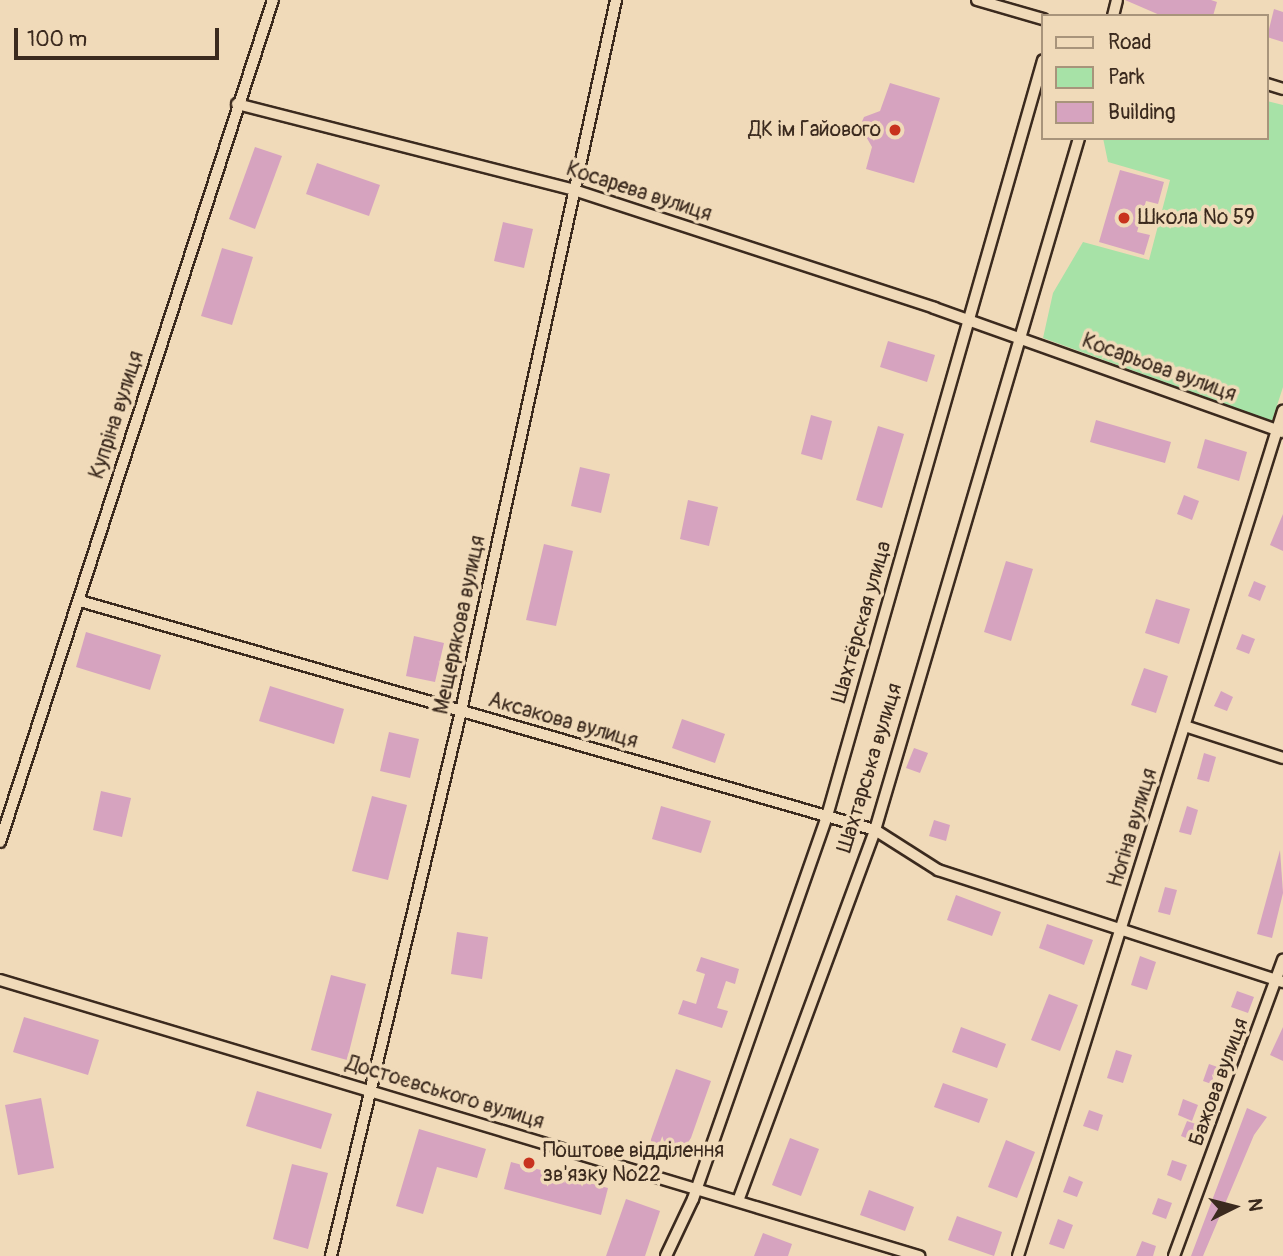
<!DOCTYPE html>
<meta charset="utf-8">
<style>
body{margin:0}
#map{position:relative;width:1283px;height:1256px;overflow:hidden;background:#f0dab9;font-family:Pangolin,sans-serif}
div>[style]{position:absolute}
.green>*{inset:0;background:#a7e2a7}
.building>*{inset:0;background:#d6a3bf}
.roads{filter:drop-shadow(2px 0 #3b2a1e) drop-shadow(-2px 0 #3b2a1e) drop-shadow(0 2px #3b2a1e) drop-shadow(0 -2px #3b2a1e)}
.street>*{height:10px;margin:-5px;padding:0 5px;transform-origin:5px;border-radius:5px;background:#f0dab9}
.dots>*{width:19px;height:19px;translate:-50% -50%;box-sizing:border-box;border:4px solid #f0dab9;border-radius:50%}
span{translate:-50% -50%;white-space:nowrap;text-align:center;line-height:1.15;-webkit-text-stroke:7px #f0dab9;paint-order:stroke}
.poi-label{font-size:21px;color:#3b2a1e}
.right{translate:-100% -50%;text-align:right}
.left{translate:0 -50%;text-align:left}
.street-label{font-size:21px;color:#3b2a1e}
.legend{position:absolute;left:1041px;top:14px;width:228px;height:126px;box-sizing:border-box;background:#f0dab9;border:2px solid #a8947b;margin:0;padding:9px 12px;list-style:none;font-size:21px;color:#3b2a1e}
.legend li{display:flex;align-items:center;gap:14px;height:35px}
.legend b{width:35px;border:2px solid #a8947b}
.north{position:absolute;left:1199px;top:1172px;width:70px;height:70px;-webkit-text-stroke:5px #f0dab9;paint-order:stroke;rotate:84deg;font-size:19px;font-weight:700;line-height:28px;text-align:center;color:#3b2a1e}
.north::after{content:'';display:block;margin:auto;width:24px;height:32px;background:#3b2a1e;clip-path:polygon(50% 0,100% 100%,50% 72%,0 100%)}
.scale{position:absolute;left:14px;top:28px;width:205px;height:32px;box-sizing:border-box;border:4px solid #3b2a1e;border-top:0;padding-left:9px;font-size:21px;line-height:24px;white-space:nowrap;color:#3b2a1e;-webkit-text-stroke:5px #f0dab9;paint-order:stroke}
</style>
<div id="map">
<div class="green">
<i style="clip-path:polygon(1267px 101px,1283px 105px,1283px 387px,1272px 421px,1043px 338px,1053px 293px,1083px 242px,1149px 260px,1170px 180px,1108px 162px,1103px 138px,1267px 138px)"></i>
</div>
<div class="building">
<i style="clip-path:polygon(1125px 0,1211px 0,1217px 2px,1213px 16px,1162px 16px)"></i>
<i style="clip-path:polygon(1274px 9px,1283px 12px,1283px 42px,1267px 37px)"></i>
<i style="clip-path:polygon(890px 83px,940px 98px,914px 183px,866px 169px,872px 147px,860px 126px,864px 117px,880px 111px)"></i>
<i style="clip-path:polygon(255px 147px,282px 156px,255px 229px,229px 219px)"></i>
<i style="clip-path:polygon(317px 163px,380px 185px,369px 216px,306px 194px)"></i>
<i style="clip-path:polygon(1120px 170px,1164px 182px,1158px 204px,1146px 201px,1137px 232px,1150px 235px,1144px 255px,1099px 242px)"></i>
<i style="clip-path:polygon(503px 222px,533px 229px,524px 268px,494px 261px)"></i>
<i style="clip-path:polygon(222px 248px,253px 257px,232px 325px,201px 316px)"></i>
<i style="clip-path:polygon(888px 341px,935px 355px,927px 382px,880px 367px)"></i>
<i style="clip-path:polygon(811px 415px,832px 421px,822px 460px,801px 454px)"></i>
<i style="clip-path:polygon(1096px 420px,1171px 442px,1165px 463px,1090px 442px)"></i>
<i style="clip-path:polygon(878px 426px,904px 434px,882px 508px,856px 500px)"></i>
<i style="clip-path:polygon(1205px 439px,1247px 452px,1239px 481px,1197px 468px)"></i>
<i style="clip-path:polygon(580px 467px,610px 474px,601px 513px,571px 506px)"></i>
<i style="clip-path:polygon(1184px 495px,1199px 501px,1192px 520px,1177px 514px)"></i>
<i style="clip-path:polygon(688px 500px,718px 507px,709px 546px,680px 539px)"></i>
<i style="clip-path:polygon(1283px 514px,1283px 551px,1270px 545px)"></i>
<i style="clip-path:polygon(544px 544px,573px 551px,556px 626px,526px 620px)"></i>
<i style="clip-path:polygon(1006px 561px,1033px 569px,1011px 641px,984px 632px)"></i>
<i style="clip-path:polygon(1254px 581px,1266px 586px,1260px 601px,1248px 596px)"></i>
<i style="clip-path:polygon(1156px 599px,1190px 609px,1179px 644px,1145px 633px)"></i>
<i style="clip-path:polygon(86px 632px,161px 655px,150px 690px,76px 667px)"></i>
<i style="clip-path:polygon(1242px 634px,1255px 639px,1249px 654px,1236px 649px)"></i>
<i style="clip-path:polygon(414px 636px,444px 643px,435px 682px,406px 676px)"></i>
<i style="clip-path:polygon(1144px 668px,1168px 676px,1156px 713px,1131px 705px)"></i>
<i style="clip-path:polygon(270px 686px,344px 709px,334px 744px,259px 721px)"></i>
<i style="clip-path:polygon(1221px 691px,1233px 697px,1227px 711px,1214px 706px)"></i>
<i style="clip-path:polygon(682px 719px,725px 734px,715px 763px,672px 748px)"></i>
<i style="clip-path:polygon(389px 732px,419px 739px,410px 778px,380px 771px)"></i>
<i style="clip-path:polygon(914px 748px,928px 753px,920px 773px,906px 768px)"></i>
<i style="clip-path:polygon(1204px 753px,1216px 757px,1209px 782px,1197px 779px)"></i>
<i style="clip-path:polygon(101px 791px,131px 798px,122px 837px,93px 830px)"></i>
<i style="clip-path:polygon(372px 796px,407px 805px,388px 880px,352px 871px)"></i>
<i style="clip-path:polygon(661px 806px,711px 821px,701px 853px,652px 839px)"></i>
<i style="clip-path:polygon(1187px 806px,1198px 810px,1191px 835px,1179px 832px)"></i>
<i style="clip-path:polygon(934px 820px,950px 825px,946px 841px,929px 836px)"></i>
<i style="clip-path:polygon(1280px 850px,1283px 893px,1272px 938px,1257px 934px)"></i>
<i style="clip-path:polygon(1165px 887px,1177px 890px,1170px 915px,1158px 912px)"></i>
<i style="clip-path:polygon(956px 895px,1001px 912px,992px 936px,947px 920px)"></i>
<i style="clip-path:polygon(1047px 924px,1093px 940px,1084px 965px,1039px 948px)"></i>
<i style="clip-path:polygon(457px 932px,488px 937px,482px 979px,451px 974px)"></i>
<i style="clip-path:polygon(1140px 956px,1156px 962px,1147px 990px,1131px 985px)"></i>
<i style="clip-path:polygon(701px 957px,739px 969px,735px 984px,726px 981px,717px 1008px,728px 1011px,722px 1028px,678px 1014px,683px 1000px,696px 1004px,705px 974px,696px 971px)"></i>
<i style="clip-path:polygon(331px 975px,366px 984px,347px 1060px,311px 1050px)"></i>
<i style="clip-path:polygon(1237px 991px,1254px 997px,1248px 1013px,1231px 1007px)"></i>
<i style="clip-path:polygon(1049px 994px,1078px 1005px,1060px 1051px,1031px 1040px)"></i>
<i style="clip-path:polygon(24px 1017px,99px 1040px,88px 1075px,13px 1052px)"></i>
<i style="clip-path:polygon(961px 1027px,1006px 1044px,997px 1068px,952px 1052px)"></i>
<i style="clip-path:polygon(1283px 1027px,1283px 1061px,1270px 1055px)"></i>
<i style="clip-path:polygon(1116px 1050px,1132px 1055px,1123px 1083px,1107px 1078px)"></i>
<i style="clip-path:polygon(1209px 1064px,1226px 1070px,1220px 1087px,1203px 1081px)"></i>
<i style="clip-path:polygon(676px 1069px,711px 1081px,685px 1155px,650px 1142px)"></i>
<i style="clip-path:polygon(943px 1083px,988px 1099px,979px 1123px,934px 1107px)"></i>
<i style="clip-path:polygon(257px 1091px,332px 1114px,321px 1149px,246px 1126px)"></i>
<i style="clip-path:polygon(41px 1098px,54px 1168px,18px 1175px,5px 1105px)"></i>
<i style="clip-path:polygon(1183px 1099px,1198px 1105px,1192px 1121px,1178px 1115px)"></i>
<i style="clip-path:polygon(1247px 1108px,1267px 1117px,1254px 1135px,1203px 1256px,1191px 1256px)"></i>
<i style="clip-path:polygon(1089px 1110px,1103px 1115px,1098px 1131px,1083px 1126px)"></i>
<i style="clip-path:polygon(1187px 1121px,1202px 1126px,1196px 1142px,1181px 1136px)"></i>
<i style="clip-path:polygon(419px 1129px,486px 1149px,477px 1178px,437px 1167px,423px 1214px,396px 1206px)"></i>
<i style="clip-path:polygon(790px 1138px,819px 1149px,801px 1196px,772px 1185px)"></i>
<i style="clip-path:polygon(1006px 1140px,1035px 1152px,1017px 1198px,988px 1187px)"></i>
<i style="clip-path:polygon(1172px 1160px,1187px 1165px,1181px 1181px,1167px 1175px)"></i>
<i style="clip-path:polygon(511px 1162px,608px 1188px,601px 1215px,504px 1189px)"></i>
<i style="clip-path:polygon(292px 1164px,328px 1173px,308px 1249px,273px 1239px)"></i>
<i style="clip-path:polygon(1069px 1176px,1083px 1182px,1077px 1197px,1063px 1192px)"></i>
<i style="clip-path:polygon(869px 1190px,914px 1207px,905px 1231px,860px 1215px)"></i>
<i style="clip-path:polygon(1158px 1198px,1172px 1203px,1166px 1219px,1152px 1214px)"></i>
<i style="clip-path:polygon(626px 1199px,660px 1211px,645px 1256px,606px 1256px)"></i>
<i style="clip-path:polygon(957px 1216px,1002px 1232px,994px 1256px,948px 1240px)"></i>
<i style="clip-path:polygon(1058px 1219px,1073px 1225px,1064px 1249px,1049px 1244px)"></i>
<i style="clip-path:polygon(763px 1233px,792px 1244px,788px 1256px,754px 1256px)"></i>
<i style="clip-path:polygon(1142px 1241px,1156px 1246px,1153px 1256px,1136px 1256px)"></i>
</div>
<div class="roads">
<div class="street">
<i style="left:977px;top:0;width:69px;rotate:16.1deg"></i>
<i style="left:1113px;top:16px;width:16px;rotate:-76deg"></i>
<i style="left:1267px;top:84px;width:17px;rotate:17deg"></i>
<i style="left:237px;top:104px;width:348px;rotate:14.3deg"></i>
<i style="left:574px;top:190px;width:379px;rotate:18.1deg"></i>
<i style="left:934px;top:308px;width:370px;rotate:19.6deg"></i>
<i style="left:80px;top:601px;width:827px;rotate:16.07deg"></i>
<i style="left:875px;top:830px;width:75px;rotate:32.4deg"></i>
<i style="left:938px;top:870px;width:363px;rotate:18deg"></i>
<i style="left:1185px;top:726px;width:103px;rotate:18.1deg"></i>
<i style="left:0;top:842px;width:885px;rotate:-72.04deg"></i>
<i style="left:0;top:980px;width:960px;rotate:16.72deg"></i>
<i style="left:738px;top:1201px;width:395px;rotate:-69.7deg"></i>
<i style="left:875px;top:830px;width:721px;rotate:-73.57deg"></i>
<i style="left:331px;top:1256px;width:560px;rotate:-76.58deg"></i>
<i style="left:461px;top:711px;width:728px;rotate:-77.7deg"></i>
<i style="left:666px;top:1256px;width:63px;rotate:-64.7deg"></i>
<i style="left:693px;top:1199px;width:406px;rotate:-70.7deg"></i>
<i style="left:827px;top:816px;width:786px;rotate:-74.05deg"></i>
<i style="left:1018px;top:1256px;width:886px;rotate:-72.59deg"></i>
<i style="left:1174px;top:1256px;width:316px;rotate:-69.8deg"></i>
</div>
</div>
<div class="dots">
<i style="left:895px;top:130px;background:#c8321e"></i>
<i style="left:1124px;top:218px;background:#c8321e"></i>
<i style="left:529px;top:1163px;background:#c8321e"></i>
</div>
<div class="poi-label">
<span class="right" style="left:881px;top:130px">ДК ім Гайового</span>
<span class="left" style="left:1138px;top:218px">Школа № 59</span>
<span class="left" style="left:543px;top:1163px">Поштове відділення<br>зв'язку №22</span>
</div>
<div class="street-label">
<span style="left:639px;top:192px;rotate:18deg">Косарева вулиця</span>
<span style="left:1159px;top:368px;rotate:20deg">Косарьова вулиця</span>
<span style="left:117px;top:415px;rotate:-72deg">Купріна вулиця</span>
<span style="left:862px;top:622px;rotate:-74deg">Шахтёрская улица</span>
<span style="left:460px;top:625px;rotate:-78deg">Мещерякова вулиця</span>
<span style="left:563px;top:721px;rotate:16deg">Аксакова вулиця</span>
<span style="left:870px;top:768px;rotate:-73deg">Шахтарська вулиця</span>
<span style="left:1133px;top:828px;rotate:-73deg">Ногіна вулиця</span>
<span style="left:1219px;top:1082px;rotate:-70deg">Бажова вулиця</span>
<span style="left:445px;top:1093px;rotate:17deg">Достоєвського вулиця</span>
</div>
<ul class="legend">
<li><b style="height:9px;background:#f0dab9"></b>Road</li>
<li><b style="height:19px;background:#a7e2a7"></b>Park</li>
<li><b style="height:19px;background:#d6a3bf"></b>Building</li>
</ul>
<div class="north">N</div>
<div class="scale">100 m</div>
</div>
